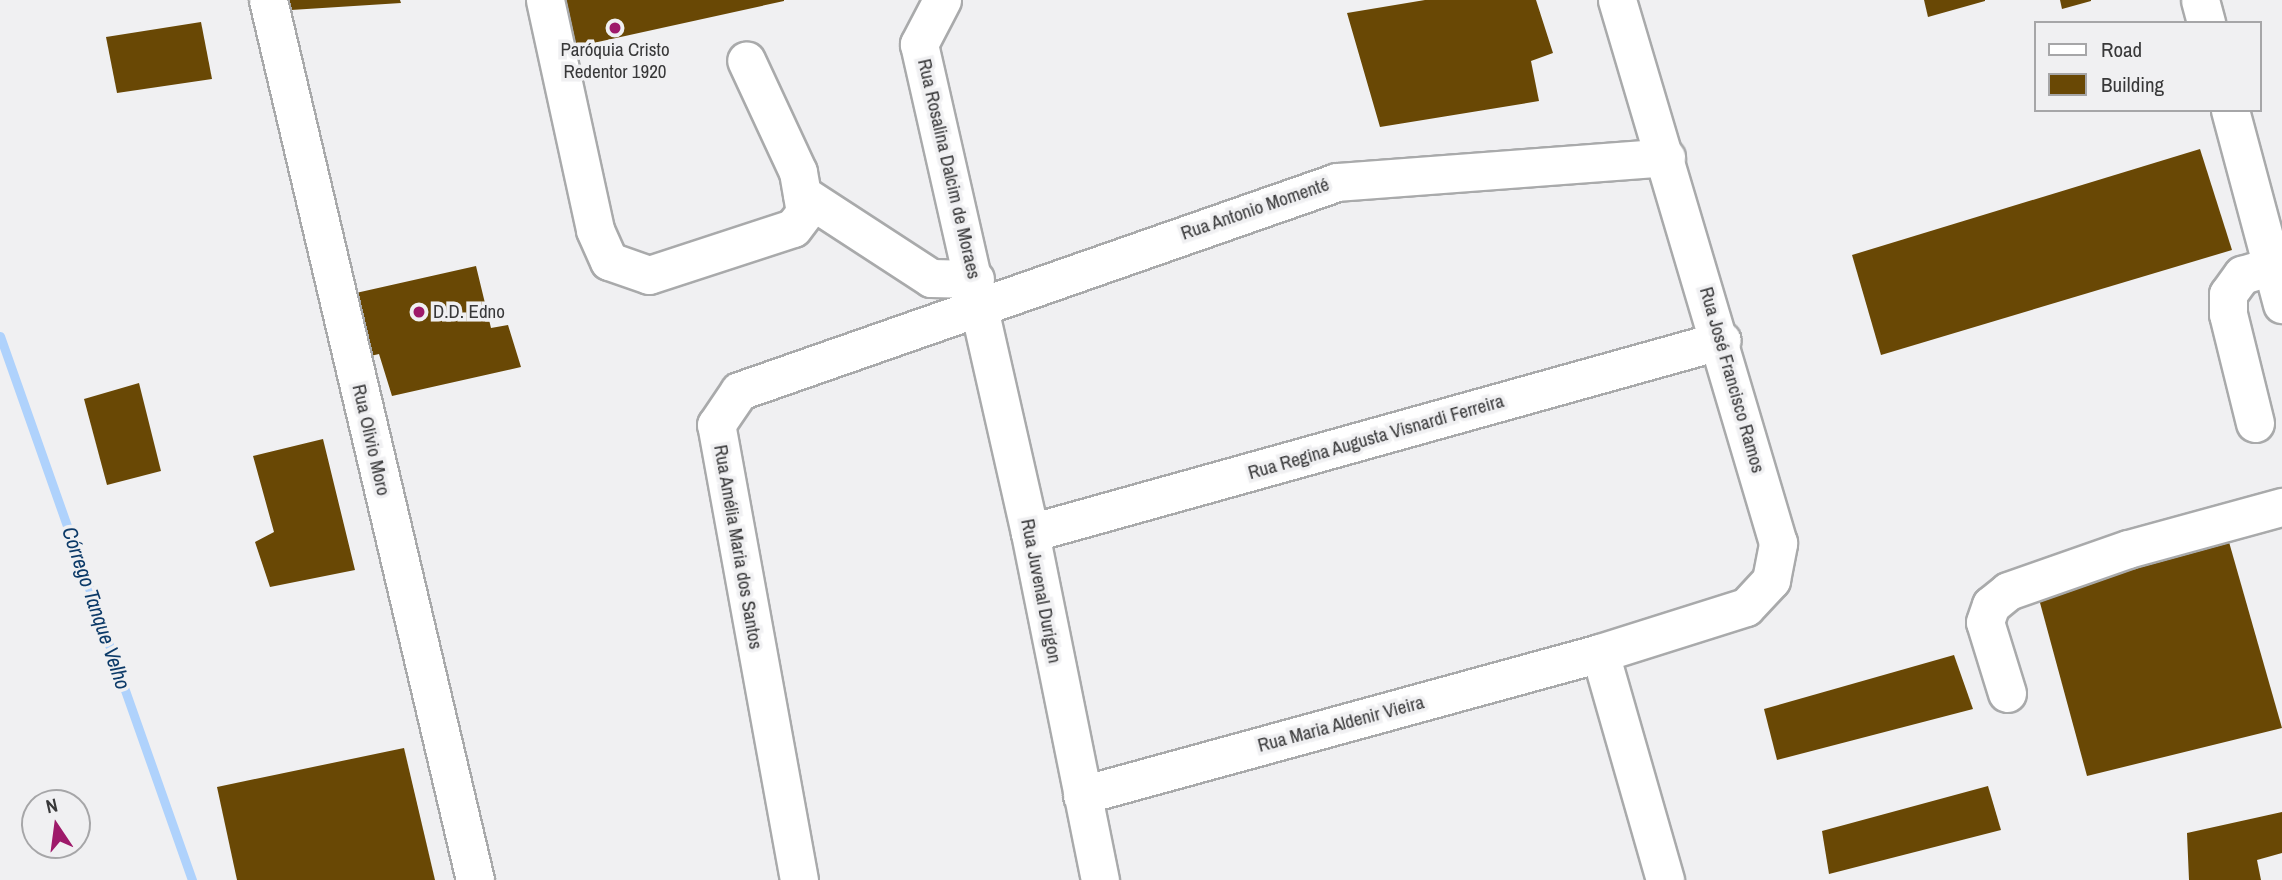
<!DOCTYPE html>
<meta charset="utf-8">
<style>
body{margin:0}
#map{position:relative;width:2282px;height:880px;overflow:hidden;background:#f0f0f2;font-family:"Archivo Narrow",sans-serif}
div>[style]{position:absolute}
.stream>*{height:9px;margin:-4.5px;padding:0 4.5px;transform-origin:4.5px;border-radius:4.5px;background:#afd2fc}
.building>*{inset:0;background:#694805}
.roads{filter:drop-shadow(2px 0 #a9aaab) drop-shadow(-2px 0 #a9aaab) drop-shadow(0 2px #a9aaab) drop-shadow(0 -2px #a9aaab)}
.minor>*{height:37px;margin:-18.5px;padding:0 18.5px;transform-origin:18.5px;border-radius:18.5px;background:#fff}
.dots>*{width:19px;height:19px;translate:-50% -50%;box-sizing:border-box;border:4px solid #f0f0f2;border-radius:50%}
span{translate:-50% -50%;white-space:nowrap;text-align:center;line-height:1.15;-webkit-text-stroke:7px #f0f0f2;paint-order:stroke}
.poi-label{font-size:19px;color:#383839}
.left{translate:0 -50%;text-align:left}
.street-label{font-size:19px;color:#383839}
.water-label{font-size:21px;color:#0c3a68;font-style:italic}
.legend{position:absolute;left:2034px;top:21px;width:228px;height:91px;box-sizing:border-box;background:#f0f0f2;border:2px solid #a6a6a8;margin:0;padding:9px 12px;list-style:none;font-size:21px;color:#383839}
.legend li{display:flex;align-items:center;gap:14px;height:35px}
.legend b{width:35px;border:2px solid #a6a6a8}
.north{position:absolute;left:21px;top:789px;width:70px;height:70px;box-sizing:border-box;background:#f0f0f2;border:2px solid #a6a6a8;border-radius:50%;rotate:347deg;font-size:19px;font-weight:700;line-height:28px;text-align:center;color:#383839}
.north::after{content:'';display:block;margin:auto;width:24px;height:32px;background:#9e1a6a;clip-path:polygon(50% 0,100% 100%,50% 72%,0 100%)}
</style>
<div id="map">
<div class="stream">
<i style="left:0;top:336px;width:577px;rotate:70.56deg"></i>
</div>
<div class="building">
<i style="clip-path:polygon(289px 0,400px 0,401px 3px,291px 10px)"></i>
<i style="clip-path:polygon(566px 0,784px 0,784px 1px,575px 47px)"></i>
<i style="clip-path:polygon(1425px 0,1536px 0,1553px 53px,1531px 61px,1539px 101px,1380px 127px,1347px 13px)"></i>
<i style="clip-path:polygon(1924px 0,1985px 0,1985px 1px,1928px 17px)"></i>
<i style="clip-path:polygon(2060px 0,2091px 0,2091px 1px,2062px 9px)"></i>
<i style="clip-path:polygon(201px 22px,212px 79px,117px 93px,106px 37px)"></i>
<i style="clip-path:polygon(2200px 149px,2232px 250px,1881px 355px,1852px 255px)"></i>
<i style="clip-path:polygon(476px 266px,491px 328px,508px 325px,521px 367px,392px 396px,379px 354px,362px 358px,347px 295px)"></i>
<i style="clip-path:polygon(139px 383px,161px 471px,107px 485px,84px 399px)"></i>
<i style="clip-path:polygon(323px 439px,355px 570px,270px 587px,255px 542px,274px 532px,253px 456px)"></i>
<i style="clip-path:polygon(2227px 535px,2282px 728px,2087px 776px,2036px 588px)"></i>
<i style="clip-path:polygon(1954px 655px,1973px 709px,1777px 760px,1764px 709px)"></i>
<i style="clip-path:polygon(404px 748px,435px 880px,237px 880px,217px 787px)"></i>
<i style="clip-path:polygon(1988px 786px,2001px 830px,1829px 874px,1822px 831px)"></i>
<i style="clip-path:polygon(2282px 812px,2282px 853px,2257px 860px,2261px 880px,2189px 880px,2187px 833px)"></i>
</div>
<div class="roads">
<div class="minor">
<i style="left:268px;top:0;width:904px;rotate:76.76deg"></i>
<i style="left:545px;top:0;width:235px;rotate:77.7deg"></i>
<i style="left:595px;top:230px;width:34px;rotate:66deg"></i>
<i style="left:609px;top:261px;width:42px;rotate:19.3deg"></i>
<i style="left:649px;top:275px;width:151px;rotate:-18.1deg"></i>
<i style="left:793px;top:228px;width:20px;rotate:-53deg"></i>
<i style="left:805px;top:212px;width:41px;rotate:-99.9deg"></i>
<i style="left:798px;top:172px;width:123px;rotate:-114.9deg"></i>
<i style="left:942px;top:0;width:50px;rotate:117.6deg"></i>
<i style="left:919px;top:44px;width:501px;rotate:77.21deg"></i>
<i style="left:1030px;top:533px;width:354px;rotate:78.6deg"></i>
<i style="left:2200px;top:0;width:24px;rotate:75deg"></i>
<i style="left:2230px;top:110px;width:201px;rotate:75deg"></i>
<i style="left:802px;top:194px;width:154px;rotate:33.1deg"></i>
<i style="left:931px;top:278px;width:44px;rotate:1.3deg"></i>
<i style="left:2255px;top:423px;width:112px;rotate:-103.9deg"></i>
<i style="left:2228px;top:314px;width:20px;rotate:-90deg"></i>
<i style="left:2228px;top:294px;width:24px;rotate:-54deg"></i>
<i style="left:2242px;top:275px;width:31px;rotate:-17deg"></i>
<i style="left:1030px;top:533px;width:718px;rotate:-15.58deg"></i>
<i style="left:1600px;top:653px;width:236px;rotate:74deg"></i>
<i style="left:2007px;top:693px;width:74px;rotate:-107.2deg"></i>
<i style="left:1985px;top:622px;width:18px;rotate:-71deg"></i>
<i style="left:1991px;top:605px;width:22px;rotate:-39deg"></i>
<i style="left:2008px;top:591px;width:127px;rotate:-19.3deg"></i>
<i style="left:2128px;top:549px;width:160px;rotate:-15.3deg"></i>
<i style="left:1082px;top:795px;width:537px;rotate:-15.33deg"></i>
<i style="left:1600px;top:653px;width:153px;rotate:-17.5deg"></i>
<i style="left:1746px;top:607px;width:37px;rotate:-47deg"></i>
<i style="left:1771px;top:580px;width:38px;rotate:-79deg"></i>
<i style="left:1778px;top:543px;width:566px;rotate:-106.52deg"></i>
<i style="left:799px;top:880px;width:463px;rotate:-100.3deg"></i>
<i style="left:716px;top:425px;width:41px;rotate:-55.9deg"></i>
<i style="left:739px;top:391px;width:633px;rotate:-19.26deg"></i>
<i style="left:1337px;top:182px;width:330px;rotate:-4.3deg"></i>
</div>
</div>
<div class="dots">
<i style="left:615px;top:28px;background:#9e1a6a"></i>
<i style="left:419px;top:312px;background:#9e1a6a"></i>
</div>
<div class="poi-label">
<span style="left:615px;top:61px">Paróquia Cristo<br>Redentor 1920</span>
<span class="left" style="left:433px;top:312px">D.D. Edno</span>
</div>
<div class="street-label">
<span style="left:949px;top:169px;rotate:77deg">Rua Rosalina Dalcim de Moraes</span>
<span style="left:1255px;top:209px;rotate:-19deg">Rua Antonio Momenté</span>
<span style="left:1732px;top:380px;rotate:74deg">Rua José Francisco Ramos</span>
<span style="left:1376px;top:437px;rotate:-16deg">Rua Regina Augusta Visnardi Ferreira</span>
<span style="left:371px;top:440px;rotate:77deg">Rua Olivio Moro</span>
<span style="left:738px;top:547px;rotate:80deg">Rua Amélia Maria dos Santos</span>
<span style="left:1041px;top:591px;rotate:79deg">Rua Juvenal Durigon</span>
<span style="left:1341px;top:724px;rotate:-15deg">Rua Maria Aldenir Vieira</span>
</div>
<div class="water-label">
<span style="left:96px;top:608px;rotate:71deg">Córrego Tanque Velho</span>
</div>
<ul class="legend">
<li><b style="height:9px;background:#fff"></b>Road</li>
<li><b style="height:19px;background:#694805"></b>Building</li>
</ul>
<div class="north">N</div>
</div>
